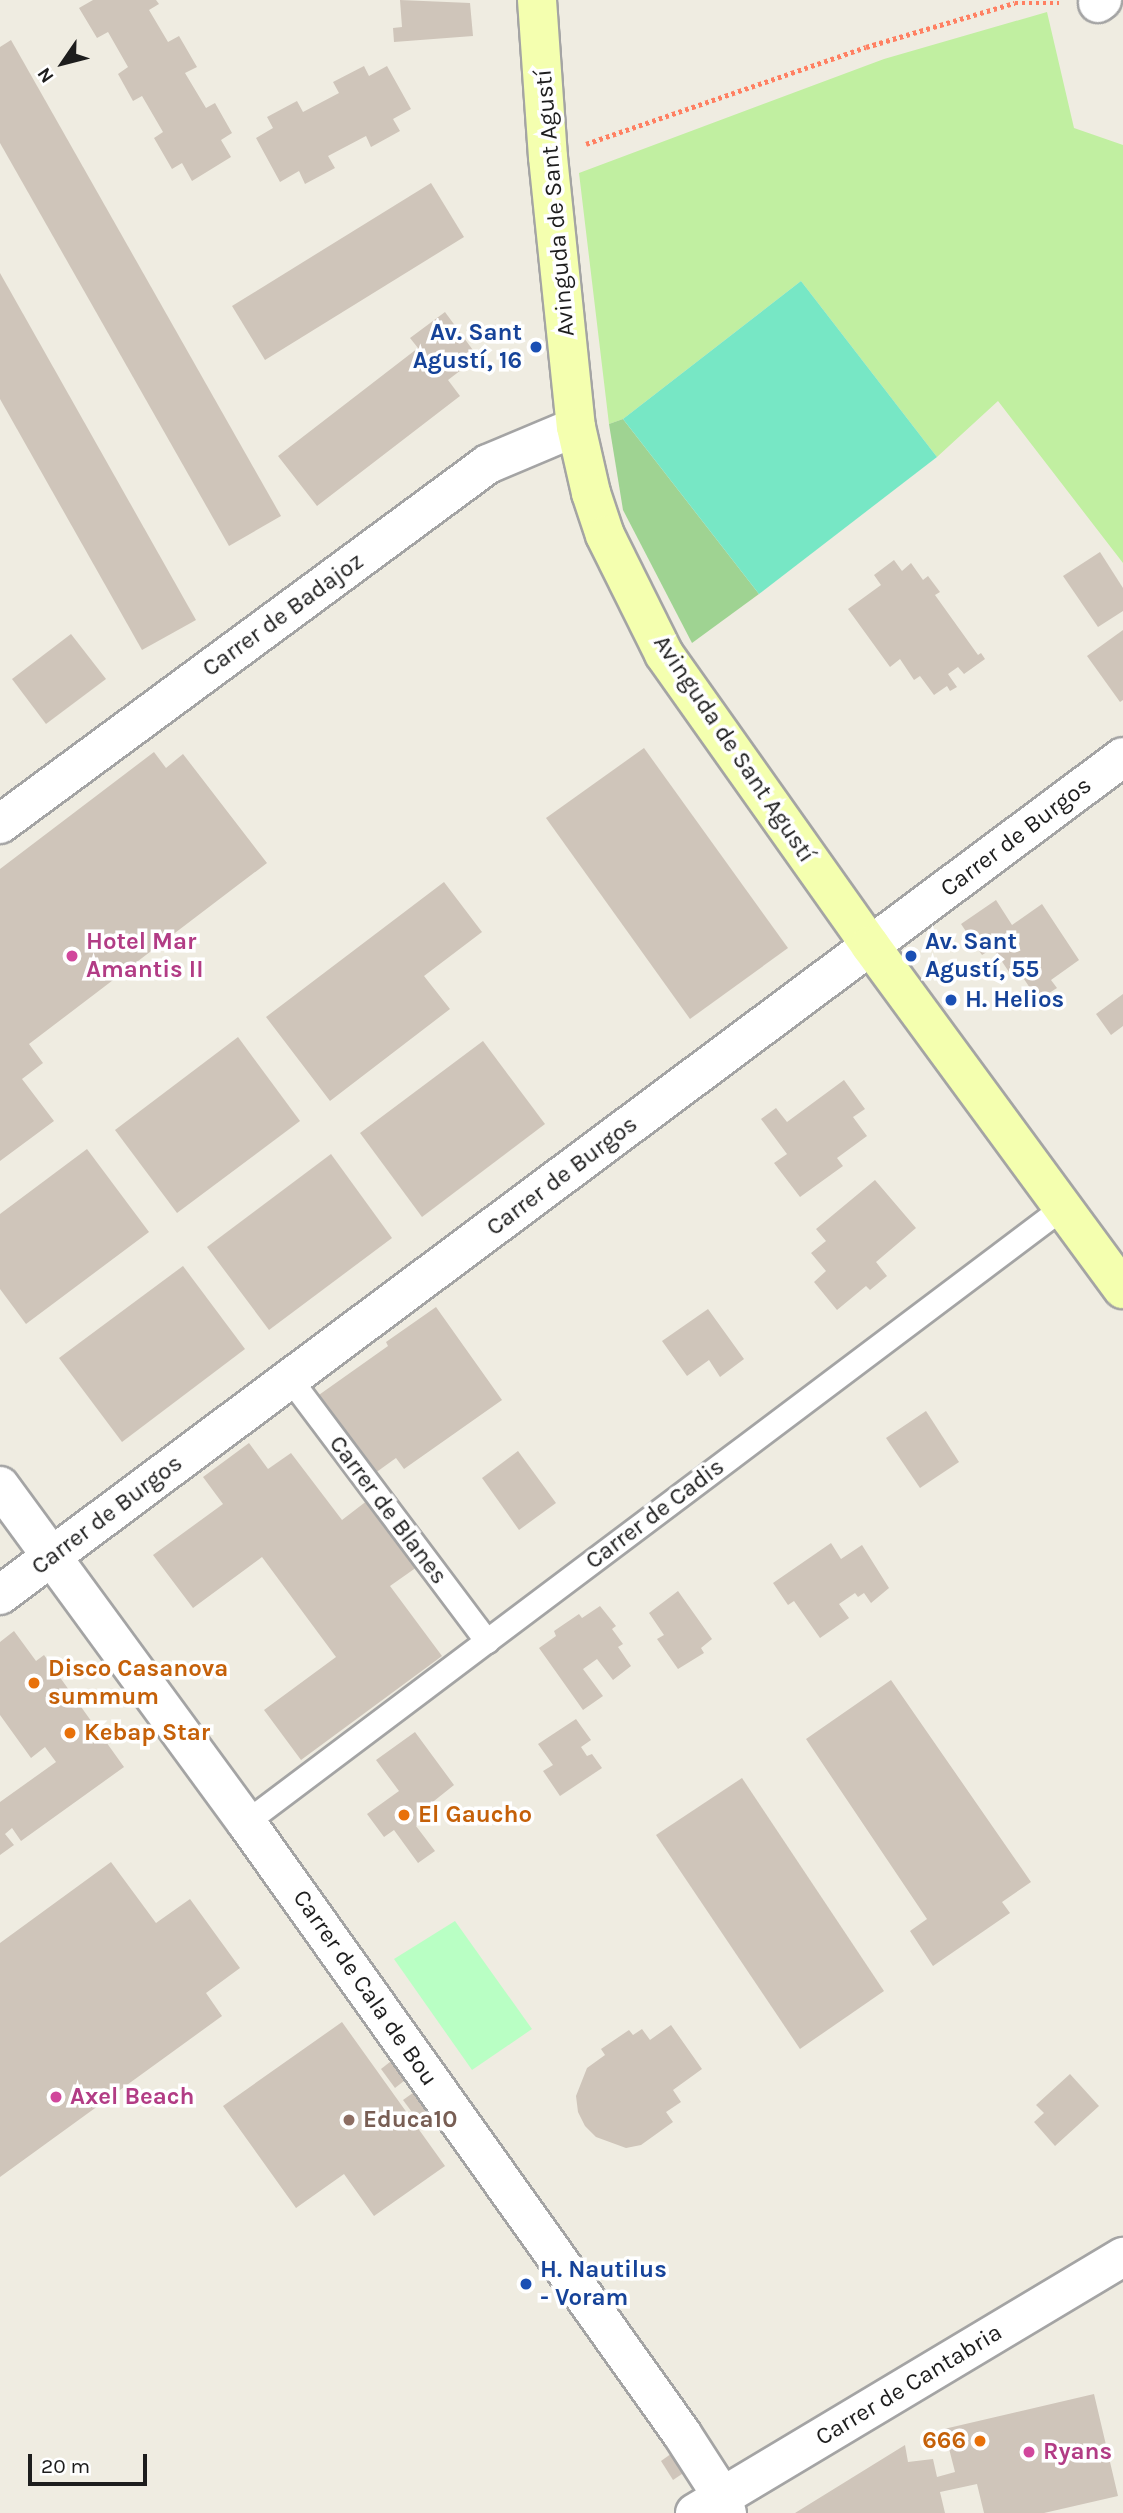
<!DOCTYPE html>
<meta charset="utf-8">
<style>
body{margin:0}
#map{position:relative;width:1123px;height:2513px;overflow:hidden;background:#efece1;font-family:Karla,sans-serif}
div>[style]{position:absolute}
.grass>*{inset:0;background:#c1efa1}
.forest>*{inset:0;background:#9fd392}
.park>*{inset:0;background:#b9ffc4}
.pitch>*{inset:0;background:#77e7c5}
.building>*{inset:0;background:#cfc5ba}
.path>*{height:4.5px;margin-top:-2.25px;transform-origin:0;background:repeating-linear-gradient(90deg,#ff8062 0 3.5px,transparent 0 7px)}
.roads{filter:drop-shadow(2px 0 #a4a4a4) drop-shadow(-2px 0 #a4a4a4) drop-shadow(0 2px #a4a4a4) drop-shadow(0 -2px #a4a4a4)}
.lane>*{height:23px;margin:-11.5px;padding:0 11.5px;transform-origin:11.5px;border-radius:11.5px;background:#fff}
.street>*{height:38px;margin:-19px;padding:0 19px;transform-origin:19px;border-radius:19px;background:#fff}
.secondary>*{height:38px;margin:-19px;padding:0 19px;transform-origin:19px;border-radius:19px;background:#f4ffaf}
.dots>*{width:19px;height:19px;translate:-50% -50%;box-sizing:border-box;border:4px solid #fff;border-radius:50%}
span{translate:-50% -50%;white-space:nowrap;text-align:center;line-height:1.15;-webkit-text-stroke:7px #fff;paint-order:stroke}
.street-label{font-size:24px;color:#1d1d1d}
.transit-label{font-size:24px;color:#164399;font-weight:700}
.right{translate:-100% -50%;text-align:right}
.left{translate:0 -50%;text-align:left}
.hotel-label{font-size:24px;color:#b23c85;font-weight:700}
.food-label{font-size:24px;color:#c56008;font-weight:700}
.education-label{font-size:24px;color:#785e54;font-weight:700}
.north{position:absolute;left:28px;top:28px;width:70px;height:70px;-webkit-text-stroke:5px #fff;paint-order:stroke;rotate:235deg;font-size:19px;font-weight:700;line-height:28px;text-align:center;color:#1d1d1d}
.north::after{content:'';display:block;margin:auto;width:24px;height:32px;background:#1d1d1d;clip-path:polygon(50% 0,100% 100%,50% 72%,0 100%)}
.scale{position:absolute;left:28px;top:2454px;width:119px;height:32px;box-sizing:border-box;border:4px solid #1d1d1d;border-top:0;padding-left:9px;font-size:21px;line-height:24px;white-space:nowrap;color:#1d1d1d;-webkit-text-stroke:5px #fff;paint-order:stroke}
</style>
<div id="map">
<div class="grass">
<i style="clip-path:polygon(1047px 12px,1074px 128px,1123px 145px,1123px 563px,998px 401px,937px 457px,801px 281px,623px 419px,609px 424px,579px 173px,884px 59px)"></i>
</div>
<div class="forest">
<i style="clip-path:polygon(623px 419px,759px 594px,692px 643px,623px 510px,609px 424px)"></i>
</div>
<div class="park">
<i style="clip-path:polygon(455px 1921px,532px 2029px,472px 2070px,394px 1959px)"></i>
</div>
<div class="pitch">
<i style="clip-path:polygon(801px 281px,937px 457px,759px 594px,623px 419px)"></i>
</div>
<div class="building">
<i style="clip-path:polygon(93px 0,156px 0,159px 4px,149px 10px,168px 42px,179px 36px,197px 67px,185px 73px,206px 108px,215px 103px,232px 133px,221px 140px,231px 157px,192px 181px,182px 163px,172px 169px,154px 138px,163px 132px,142px 96px,133px 101px,118px 74px,128px 67px,108px 32px,97px 38px,79px 8px)"></i>
<i style="clip-path:polygon(400px 0,470px 3px,473px 36px,394px 42px,393px 28px,402px 27px)"></i>
<i style="clip-path:polygon(11px 40px,281px 516px,229px 546px,0 143px,0 47px)"></i>
<i style="clip-path:polygon(364px 66px,369px 76px,387px 66px,411px 109px,393px 119px,400px 131px,371px 147px,366px 136px,328px 156px,335px 168px,305px 184px,299px 171px,280px 182px,256px 138px,273px 128px,267px 117px,297px 101px,303px 112px,339px 93px,333px 82px)"></i>
<i style="clip-path:polygon(431px 183px,464px 237px,265px 360px,232px 306px)"></i>
<i style="clip-path:polygon(0 273px,196px 620px,142px 650px,0 399px)"></i>
<i style="clip-path:polygon(445px 312px,478px 357px,448px 380px,460px 396px,317px 506px,278px 456px,418px 348px,410px 338px)"></i>
<i style="clip-path:polygon(1100px 552px,1123px 588px,1123px 611px,1098px 627px,1063px 576px)"></i>
<i style="clip-path:polygon(894px 560px,902px 571px,911px 563px,923px 580px,928px 576px,940px 592px,935px 595px,978px 655px,981px 653px,985px 659px,964px 674px,958px 667px,948px 674px,957px 687px,950px 691px,947px 686px,934px 695px,920px 676px,914px 680px,900px 659px,890px 667px,848px 609px,881px 585px,874px 575px)"></i>
<i style="clip-path:polygon(1123px 630px,1123px 700px,1120px 702px,1087px 656px)"></i>
<i style="clip-path:polygon(71px 634px,106px 679px,46px 724px,12px 679px)"></i>
<i style="clip-path:polygon(644px 748px,788px 948px,690px 1019px,546px 818px)"></i>
<i style="clip-path:polygon(154px 752px,166px 768px,183px 754px,267px 863px,29px 1044px,43px 1063px,22px 1079px,54px 1121px,0 1161px,0 869px)"></i>
<i style="clip-path:polygon(444px 882px,482px 932px,424px 976px,450px 1009px,330px 1101px,266px 1017px)"></i>
<i style="clip-path:polygon(996px 900px,1012px 925px,1042px 904px,1079px 960px,1051px 980px,1057px 988px,1038px 1000px,1016px 967px,1009px 972px,993px 948px,982px 955px,961px 924px)"></i>
<i style="clip-path:polygon(1123px 994px,1123px 1026px,1111px 1035px,1096px 1014px)"></i>
<i style="clip-path:polygon(238px 1037px,300px 1121px,177px 1213px,115px 1130px)"></i>
<i style="clip-path:polygon(483px 1041px,545px 1124px,422px 1217px,360px 1133px)"></i>
<i style="clip-path:polygon(844px 1080px,865px 1109px,853px 1117px,867px 1136px,837px 1158px,843px 1166px,800px 1197px,774px 1163px,787px 1154px,761px 1119px,776px 1108px,787px 1122px)"></i>
<i style="clip-path:polygon(87px 1149px,149px 1232px,26px 1324px,0 1289px,0 1214px)"></i>
<i style="clip-path:polygon(331px 1154px,392px 1238px,269px 1330px,207px 1247px)"></i>
<i style="clip-path:polygon(875px 1180px,916px 1228px,876px 1262px,887px 1276px,870px 1290px,866px 1286px,837px 1310px,814px 1282px,826px 1271px,811px 1253px,826px 1241px,816px 1229px)"></i>
<i style="clip-path:polygon(183px 1266px,245px 1349px,122px 1442px,59px 1358px)"></i>
<i style="clip-path:polygon(436px 1307px,502px 1400px,404px 1469px,396px 1458px,371px 1476px,316px 1397px,388px 1346px,386px 1342px)"></i>
<i style="clip-path:polygon(708px 1309px,744px 1359px,720px 1377px,709px 1360px,687px 1376px,662px 1341px)"></i>
<i style="clip-path:polygon(926px 1411px,959px 1462px,920px 1488px,886px 1438px)"></i>
<i style="clip-path:polygon(249px 1443px,268px 1469px,291px 1453px,342px 1520px,368px 1500px,417px 1567px,390px 1586px,442px 1656px,301px 1760px,264px 1710px,336px 1657px,262px 1557px,193px 1608px,153px 1555px,223px 1504px,203px 1477px)"></i>
<i style="clip-path:polygon(518px 1451px,556px 1503px,519px 1530px,482px 1478px)"></i>
<i style="clip-path:polygon(831px 1543px,841px 1559px,862px 1545px,889px 1588px,871px 1603px,864px 1593px,858px 1597px,855px 1593px,839px 1604px,849px 1618px,820px 1638px,794px 1601px,788px 1605px,773px 1583px)"></i>
<i style="clip-path:polygon(678px 1591px,712px 1639px,701px 1648px,704px 1653px,678px 1669px,657px 1639px,664px 1635px,649px 1613px)"></i>
<i style="clip-path:polygon(600px 1606px,616px 1626px,612px 1629px,623px 1644px,618px 1647px,631px 1666px,613px 1680px,597px 1659px,583px 1669px,603px 1696px,583px 1710px,539px 1648px,556px 1636px,554px 1631px,579px 1614px,582px 1618px)"></i>
<i style="clip-path:polygon(14px 1631px,36px 1661px,44px 1655px,124px 1767px,21px 1841px,12px 1828px,5px 1834px,14px 1845px,0 1855px,0 1802px,56px 1762px,45px 1747px,31px 1758px,0 1715px,0 1642px)"></i>
<i style="clip-path:polygon(891px 1680px,1031px 1882px,1002px 1902px,1010px 1913px,933px 1966px,910px 1931px,927px 1919px,806px 1739px)"></i>
<i style="clip-path:polygon(576px 1719px,591px 1740px,581px 1747px,587px 1756px,592px 1754px,602px 1768px,560px 1796px,543px 1771px,553px 1765px,538px 1744px)"></i>
<i style="clip-path:polygon(415px 1732px,454px 1785px,429px 1805px,435px 1813px,416px 1826px,435px 1851px,418px 1863px,394px 1830px,384px 1837px,367px 1814px,399px 1791px,376px 1760px)"></i>
<i style="clip-path:polygon(742px 1778px,884px 1991px,800px 2049px,656px 1835px)"></i>
<i style="clip-path:polygon(111px 1862px,156px 1923px,190px 1899px,240px 1968px,206px 1993px,222px 2016px,0 2177px,0 1943px)"></i>
<i style="clip-path:polygon(342px 2022px,445px 2166px,374px 2216px,344px 2174px,296px 2208px,223px 2106px)"></i>
<i style="clip-path:polygon(671px 2025px,702px 2069px,673px 2090px,681px 2102px,666px 2112px,673px 2122px,641px 2145px,626px 2148px,596px 2137px,585px 2126px,578px 2112px,576px 2096px,587px 2068px,605px 2055px,601px 2049px,629px 2030px,633px 2035px,642px 2029px,650px 2040px)"></i>
<i style="clip-path:polygon(395px 2058px,409px 2077px,395px 2088px,381px 2069px)"></i>
<i style="clip-path:polygon(1070px 2074px,1099px 2106px,1055px 2146px,1034px 2122px,1044px 2113px,1036px 2105px)"></i>
<i style="clip-path:polygon(417px 2090px,431px 2108px,417px 2119px,403px 2100px)"></i>
<i style="clip-path:polygon(1094px 2394px,1118px 2496px,1044px 2513px,984px 2513px,977px 2484px,940px 2492px,945px 2513px,795px 2513px,905px 2445px,908px 2462px,933px 2459px,937px 2477px,955px 2472px,944px 2429px)"></i>
<i style="clip-path:polygon(675px 2451px,688px 2470px,673px 2480px,661px 2461px)"></i>
</div>
<div class="path">
<i style="left:586px;top:144px;width:296px;rotate:-19.1deg"></i>
<i style="left:866px;top:47px;width:155px;rotate:-16.5deg"></i>
<i style="left:1015px;top:3px;width:44px"></i>
</div>
<div class="roads">
<div class="lane">
<i style="left:290px;top:1379px;width:328px;rotate:53.1deg"></i>
<i style="left:246px;top:1822px;width:1023px;rotate:-36.97deg"></i>
</div>
<div class="street">
<i style="left:1098px;top:3px;width:5px;rotate:-37deg"></i>
<i style="left:0;top:824px;width:606px;rotate:-36.42deg"></i>
<i style="left:488px;top:464px;width:95px;rotate:-22.8deg"></i>
<i style="left:0;top:1486px;width:416px;rotate:53.8deg"></i>
<i style="left:246px;top:1822px;width:751px;rotate:54.53deg"></i>
<i style="left:682px;top:2434px;width:74px;rotate:57.2deg"></i>
<i style="left:722px;top:2496px;width:18px;rotate:74deg"></i>
<i style="left:0;top:1595px;width:1401px;rotate:-36.73deg"></i>
<i style="left:695px;top:2513px;width:499px;rotate:-30.9deg"></i>
</div>
<div class="secondary">
<i style="left:537px;top:0;width:157px;rotate:86deg"></i>
<i style="left:548px;top:157px;width:271px;rotate:84.1deg"></i>
<i style="left:576px;top:427px;width:68px;rotate:77.2deg"></i>
<i style="left:591px;top:493px;width:44px;rotate:71.6deg"></i>
<i style="left:605px;top:535px;width:133px;rotate:63.6deg"></i>
<i style="left:664px;top:654px;width:357px;rotate:54.7deg"></i>
<i style="left:870px;top:945px;width:427px;rotate:53.7deg"></i>
</div>
</div>
<div class="dots">
<i style="left:536px;top:347px;background:#1a4fb4"></i>
<i style="left:72px;top:956px;background:#d1479c"></i>
<i style="left:911px;top:956px;background:#1a4fb4"></i>
<i style="left:951px;top:1000px;background:#1a4fb4"></i>
<i style="left:34px;top:1683px;background:#e8710a"></i>
<i style="left:70px;top:1733px;background:#e8710a"></i>
<i style="left:404px;top:1815px;background:#e8710a"></i>
<i style="left:56px;top:2097px;background:#d1479c"></i>
<i style="left:349px;top:2120px;background:#8d6e63"></i>
<i style="left:526px;top:2284px;background:#1a4fb4"></i>
<i style="left:980px;top:2441px;background:#e8710a"></i>
<i style="left:1029px;top:2452px;background:#d1479c"></i>
</div>
<div class="street-label">
<span style="left:555px;top:203px;rotate:-95deg">Avinguda de Sant Agustí</span>
<span style="left:283px;top:615px;rotate:-36deg">Carrer de Badajoz</span>
<span style="left:734px;top:749px;rotate:56deg">Avinguda de Sant Agustí</span>
<span style="left:1016px;top:837px;rotate:-37deg">Carrer de Burgos</span>
<span style="left:562px;top:1176px;rotate:-37deg">Carrer de Burgos</span>
<span style="left:388px;top:1510px;rotate:53deg">Carrer de Blanes</span>
<span style="left:655px;top:1514px;rotate:-37deg">Carrer de Cadis</span>
<span style="left:107px;top:1515px;rotate:-37deg">Carrer de Burgos</span>
<span style="left:365px;top:1988px;rotate:55deg">Carrer de Cala de Bou</span>
<span style="left:909px;top:2385px;rotate:-31deg">Carrer de Cantabria</span>
</div>
<div class="transit-label">
<span class="right" style="left:522px;top:347px">Av. Sant<br>Agustí, 16</span>
<span class="left" style="left:925px;top:956px">Av. Sant<br>Agustí, 55</span>
<span class="left" style="left:965px;top:1000px">H. Helios</span>
<span class="left" style="left:540px;top:2284px">H. Nautilus<br>- Voram</span>
</div>
<div class="hotel-label">
<span class="left" style="left:86px;top:956px">Hotel Mar<br>Amantis II</span>
<span class="left" style="left:70px;top:2097px">Axel Beach</span>
<span class="left" style="left:1043px;top:2452px">Ryans</span>
</div>
<div class="food-label">
<span class="left" style="left:48px;top:1683px">Disco Casanova<br>summum</span>
<span class="left" style="left:84px;top:1733px">Kebap Star</span>
<span class="left" style="left:418px;top:1815px">El Gaucho</span>
<span class="right" style="left:966px;top:2441px">666</span>
</div>
<div class="education-label">
<span class="left" style="left:363px;top:2120px">Educa10</span>
</div>
<div class="north">N</div>
<div class="scale">20 m</div>
</div>
